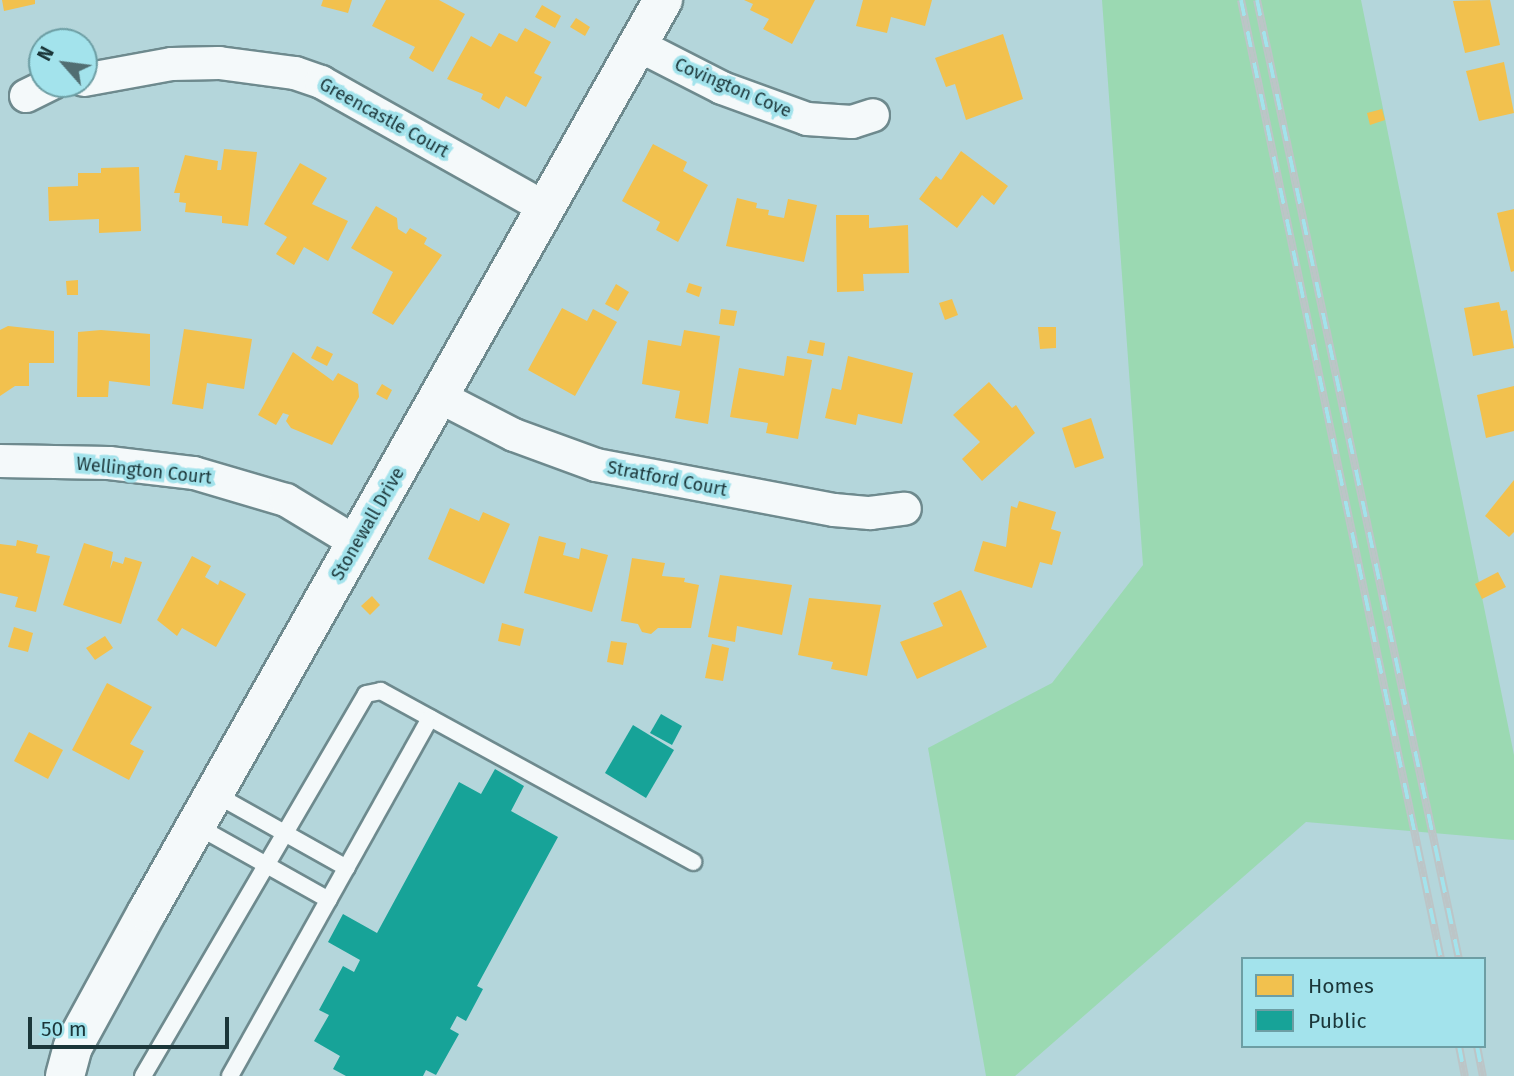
<!DOCTYPE html>
<style>
body{margin:0}
#map{position:relative;width:1514px;height:1076px;overflow:hidden;background:#b4d6db;font-family:"Fira Sans",sans-serif}
div>[style]{position:absolute}
.green>*{inset:0;background:#9bd9b2}
.homes>*{inset:0;background:#f2c14e}
.public>*{inset:0;background:#17a398}
.roads{filter:drop-shadow(2px 0 #6e8a8e) drop-shadow(-2px 0 #6e8a8e) drop-shadow(0 2px #6e8a8e) drop-shadow(0 -2px #6e8a8e)}
.service>*{height:16px;margin:-8px;padding:0 8px;transform-origin:8px;border-radius:8px;background:#f4f9fa}
.minor>*{height:32px;margin:-16px;padding:0 16px;transform-origin:16px;border-radius:16px;background:#f4f9fa}
.tertiary>*{height:38px;margin:-19px;padding:0 19px;transform-origin:19px;border-radius:19px;background:#f4f9fa}
.rail>*{height:8px;margin-top:-4px;transform-origin:0;background:repeating-linear-gradient(90deg,#a3e3ec 0 16px,#bcc5c7 0 32px);box-sizing:border-box;border-block:2px solid #bcc5c7}
span{translate:-50% -50%;white-space:nowrap;text-align:center;line-height:1.15;-webkit-text-stroke:7px #a3e3ec;paint-order:stroke}
.street-label{font-size:18px;color:#1b3639}
.legend{position:absolute;left:1241px;top:957px;width:245px;height:91px;box-sizing:border-box;background:#a3e3ec;border:2px solid #6d9ea4;margin:0;padding:9px 12px;list-style:none;font-size:21px;color:#1b3639}
.legend li{display:flex;align-items:center;gap:14px;height:35px}
.legend b{width:35px;border:2px solid #6d9ea4}
.north{position:absolute;left:28px;top:28px;width:70px;height:70px;box-sizing:border-box;background:#a3e3ec;border:2px solid #6d9ea4;border-radius:50%;rotate:298deg;font-size:19px;font-weight:700;line-height:28px;text-align:center;color:#1b3639}
.north::after{content:'';display:block;margin:auto;width:24px;height:32px;background:#516e72;clip-path:polygon(50% 0,100% 100%,50% 72%,0 100%)}
.scale{position:absolute;left:28px;top:1017px;width:201px;height:32px;box-sizing:border-box;border:4px solid #1b3639;border-top:0;padding-left:9px;font-size:21px;line-height:24px;white-space:nowrap;color:#1b3639;-webkit-text-stroke:5px #a3e3ec;paint-order:stroke}
</style>
<div id="map">
<div class="green">
<i style="clip-path:polygon(1102px 0,1361px 0,1514px 755px,1514px 840px,1306px 822px,1015px 1076px,986px 1076px,928px 748px,1052px 683px,1143px 565px)"></i>
</div>
<div class="homes">
<i style="clip-path:polygon(2px 0,35px 0,35px 4px,4px 11px)"></i>
<i style="clip-path:polygon(323px 0,352px 0,348px 13px,321px 6px)"></i>
<i style="clip-path:polygon(386px 0,439px 0,465px 14px,433px 72px,409px 58px,415px 47px,372px 26px)"></i>
<i style="clip-path:polygon(744px 0,815px 0,792px 44px,763px 29px,769px 19px,750px 10px,753px 4px)"></i>
<i style="clip-path:polygon(863px 0,932px 0,925px 26px,891px 17px,887px 33px,856px 26px)"></i>
<i style="clip-path:polygon(1490px 0,1500px 45px,1465px 53px,1453px 1px)"></i>
<i style="clip-path:polygon(542px 5px,561px 16px,555px 28px,535px 17px)"></i>
<i style="clip-path:polygon(576px 18px,590px 27px,585px 36px,570px 27px)"></i>
<i style="clip-path:polygon(525px 28px,551px 42px,534px 73px,542px 77px,526px 107px,506px 96px,499px 109px,481px 99px,483px 94px,447px 79px,471px 36px,491px 47px,499px 33px,517px 42px)"></i>
<i style="clip-path:polygon(1003px 34px,1023px 99px,966px 120px,955px 84px,946px 87px,935px 58px)"></i>
<i style="clip-path:polygon(1504px 62px,1514px 113px,1479px 121px,1466px 71px)"></i>
<i style="clip-path:polygon(1382px 109px,1385px 120px,1370px 125px,1367px 113px)"></i>
<i style="clip-path:polygon(653px 144px,687px 162px,683px 171px,708px 185px,678px 242px,656px 230px,660px 222px,622px 201px)"></i>
<i style="clip-path:polygon(224px 149px,257px 152px,248px 226px,222px 223px,222px 216px,185px 212px,186px 203px,179px 202px,180px 193px,174px 193px,185px 155px,218px 161px,217px 170px,221px 170px)"></i>
<i style="clip-path:polygon(961px 151px,1008px 186px,994px 205px,982px 195px,957px 228px,919px 199px,936px 176px,941px 180px)"></i>
<i style="clip-path:polygon(300px 163px,327px 178px,312px 204px,348px 221px,328px 261px,304px 247px,294px 265px,276px 254px,287px 237px,264px 224px)"></i>
<i style="clip-path:polygon(139px 167px,141px 231px,99px 233px,99px 219px,49px 221px,48px 187px,78px 186px,78px 173px,101px 173px,101px 168px)"></i>
<i style="clip-path:polygon(737px 198px,757px 203px,756px 208px,769px 210px,768px 215px,784px 218px,788px 199px,817px 205px,804px 262px,726px 246px)"></i>
<i style="clip-path:polygon(376px 206px,397px 218px,398px 229px,406px 234px,410px 228px,427px 238px,424px 244px,442px 255px,393px 325px,372px 313px,393px 272px,351px 248px)"></i>
<i style="clip-path:polygon(1514px 209px,1514px 271px,1511px 272px,1497px 213px)"></i>
<i style="clip-path:polygon(836px 215px,869px 215px,869px 228px,908px 225px,909px 273px,863px 274px,864px 291px,837px 292px)"></i>
<i style="clip-path:polygon(78px 280px,78px 295px,67px 295px,66px 281px)"></i>
<i style="clip-path:polygon(689px 283px,702px 287px,699px 297px,686px 292px)"></i>
<i style="clip-path:polygon(616px 284px,629px 292px,618px 311px,605px 304px)"></i>
<i style="clip-path:polygon(952px 299px,958px 315px,945px 320px,939px 303px)"></i>
<i style="clip-path:polygon(1499px 302px,1501px 311px,1507px 310px,1514px 348px,1473px 356px,1464px 308px)"></i>
<i style="clip-path:polygon(562px 308px,587px 321px,593px 309px,617px 322px,575px 396px,528px 370px)"></i>
<i style="clip-path:polygon(721px 309px,737px 311px,734px 326px,719px 324px)"></i>
<i style="clip-path:polygon(8px 326px,54px 331px,54px 363px,29px 363px,29px 386px,15px 386px,0 396px,0 330px)"></i>
<i style="clip-path:polygon(1038px 327px,1056px 327px,1056px 348px,1040px 349px)"></i>
<i style="clip-path:polygon(184px 329px,252px 339px,244px 389px,207px 383px,203px 409px,172px 404px)"></i>
<i style="clip-path:polygon(101px 330px,150px 334px,150px 386px,109px 381px,108px 397px,77px 397px,78px 332px)"></i>
<i style="clip-path:polygon(684px 330px,720px 336px,708px 424px,675px 418px,680px 391px,642px 384px,648px 340px,681px 346px)"></i>
<i style="clip-path:polygon(810px 340px,825px 343px,823px 356px,807px 353px)"></i>
<i style="clip-path:polygon(317px 346px,333px 354px,327px 366px,311px 358px)"></i>
<i style="clip-path:polygon(293px 352px,333px 381px,338px 373px,358px 384px,359px 397px,332px 445px,291px 428px,286px 421px,289px 415px,283px 413px,276px 425px,258px 415px)"></i>
<i style="clip-path:polygon(787px 356px,812px 360px,798px 439px,766px 433px,768px 423px,730px 417px,739px 368px,784px 376px)"></i>
<i style="clip-path:polygon(848px 356px,913px 373px,902px 424px,858px 414px,856px 425px,825px 418px,832px 388px,841px 390px)"></i>
<i style="clip-path:polygon(989px 382px,1012px 408px,1016px 405px,1035px 433px,982px 481px,962px 459px,980px 442px,953px 415px)"></i>
<i style="clip-path:polygon(382px 384px,392px 390px,387px 400px,376px 394px)"></i>
<i style="clip-path:polygon(1514px 386px,1514px 431px,1486px 438px,1477px 395px)"></i>
<i style="clip-path:polygon(1091px 418px,1104px 458px,1075px 468px,1062px 428px)"></i>
<i style="clip-path:polygon(1514px 480px,1514px 532px,1509px 537px,1485px 516px)"></i>
<i style="clip-path:polygon(1019px 501px,1056px 512px,1051px 529px,1061px 532px,1052px 565px,1040px 562px,1032px 588px,974px 571px,983px 541px,1006px 547px,1011px 506px,1017px 508px)"></i>
<i style="clip-path:polygon(450px 508px,479px 521px,483px 512px,510px 524px,484px 584px,428px 559px)"></i>
<i style="clip-path:polygon(539px 536px,566px 543px,563px 555px,579px 559px,581px 548px,608px 555px,592px 612px,524px 593px)"></i>
<i style="clip-path:polygon(17px 540px,38px 545px,36px 553px,50px 556px,36px 612px,15px 607px,18px 597px,0 593px,0 544px,16px 546px)"></i>
<i style="clip-path:polygon(84px 543px,113px 552px,110px 569px,113px 561px,123px 564px,125px 557px,142px 562px,121px 624px,63px 605px)"></i>
<i style="clip-path:polygon(192px 556px,211px 566px,205px 577px,218px 585px,220px 580px,246px 594px,216px 647px,182px 628px,177px 636px,157px 620px)"></i>
<i style="clip-path:polygon(632px 558px,665px 563px,662px 576px,685px 578px,684px 582px,699px 585px,691px 628px,658px 628px,651px 634px,642px 632px,638px 624px,621px 621px)"></i>
<i style="clip-path:polygon(1498px 572px,1506px 587px,1482px 599px,1475px 584px)"></i>
<i style="clip-path:polygon(720px 575px,792px 585px,782px 635px,737px 626px,735px 642px,708px 637px)"></i>
<i style="clip-path:polygon(961px 590px,987px 647px,917px 679px,900px 642px,943px 626px,933px 603px)"></i>
<i style="clip-path:polygon(372px 596px,380px 605px,370px 615px,361px 606px)"></i>
<i style="clip-path:polygon(809px 598px,881px 605px,867px 676px,831px 669px,833px 662px,798px 655px)"></i>
<i style="clip-path:polygon(502px 623px,524px 629px,520px 646px,498px 641px)"></i>
<i style="clip-path:polygon(14px 627px,33px 633px,28px 652px,8px 647px)"></i>
<i style="clip-path:polygon(105px 636px,113px 648px,95px 660px,86px 648px)"></i>
<i style="clip-path:polygon(611px 641px,627px 643px,623px 665px,607px 662px)"></i>
<i style="clip-path:polygon(712px 644px,729px 648px,723px 681px,705px 678px)"></i>
<i style="clip-path:polygon(107px 683px,152px 707px,130px 744px,144px 751px,129px 780px,72px 750px)"></i>
<i style="clip-path:polygon(29px 732px,63px 750px,48px 779px,14px 761px)"></i>
</div>
<div class="public">
<i style="clip-path:polygon(661px 714px,682px 726px,672px 745px,650px 733px)"></i>
<i style="clip-path:polygon(633px 725px,674px 750px,646px 798px,605px 773px)"></i>
<i style="clip-path:polygon(495px 769px,524px 786px,511px 811px,558px 837px,477px 986px,483px 989px,466px 1021px,457px 1016px,450px 1029px,459px 1034px,436px 1075px,426px 1070px,423px 1076px,346px 1076px,333px 1069px,340px 1056px,314px 1041px,329px 1015px,319px 1010px,343px 966px,354px 972px,360px 960px,328px 942px,343px 914px,377px 933px,459px 782px,481px 794px)"></i>
</div>
<div class="roads">
<div class="service">
<i style="left:215px;top:794px;width:151px;rotate:29.3deg"></i>
<i style="left:197px;top:826px;width:151px;rotate:29.3deg"></i>
<i style="left:143px;top:1076px;width:442px;rotate:-59.7deg"></i>
<i style="left:366px;top:694px;width:15px;rotate:-11deg"></i>
<i style="left:381px;top:691px;width:356px;rotate:28.7deg"></i>
<i style="left:230px;top:1076px;width:410px;rotate:-60.8deg"></i>
</div>
<div class="minor">
<i style="left:638px;top:45px;width:94px;rotate:27.1deg"></i>
<i style="left:722px;top:88px;width:90px;rotate:20deg"></i>
<i style="left:807px;top:119px;width:45px;rotate:3.8deg"></i>
<i style="left:852px;top:122px;width:22px;rotate:-18deg"></i>
<i style="left:84px;top:80px;width:89px;rotate:-10.3deg"></i>
<i style="left:172px;top:64px;width:47px;rotate:-1.2deg"></i>
<i style="left:219px;top:63px;width:77px;rotate:7.5deg"></i>
<i style="left:295px;top:73px;width:28px;rotate:19deg"></i>
<i style="left:321px;top:82px;width:259px;rotate:29.3deg"></i>
<i style="left:26px;top:96px;width:28px;rotate:-26deg"></i>
<i style="left:440px;top:397px;width:83px;rotate:27.2deg"></i>
<i style="left:514px;top:435px;width:87px;rotate:20.1deg"></i>
<i style="left:596px;top:465px;width:242px;rotate:10.7deg"></i>
<i style="left:834px;top:510px;width:36px;rotate:5deg"></i>
<i style="left:870px;top:513px;width:35px;rotate:-7deg"></i>
<i style="left:0;top:461px;width:109px;rotate:1.1deg"></i>
<i style="left:109px;top:463px;width:86px;rotate:6.7deg"></i>
<i style="left:194px;top:473px;width:96px;rotate:16.4deg"></i>
<i style="left:286px;top:500px;width:83px;rotate:31.2deg"></i>
</div>
<div class="tertiary">
<i style="left:65px;top:1076px;width:30px;rotate:-75deg"></i>
<i style="left:73px;top:1047px;width:154px;rotate:-61.3deg"></i>
<i style="left:147px;top:912px;width:1048px;rotate:-60.5deg"></i>
</div>
</div>
<div class="rail">
<i style="left:1241px;top:0;width:980px;rotate:78.22deg"></i>
<i style="left:1257px;top:0;width:980px;rotate:78.11deg"></i>
<i style="left:1459px;top:1046px;width:31px;rotate:79deg"></i>
<i style="left:1477px;top:1046px;width:31px;rotate:79deg"></i>
</div>
<div class="street-label">
<span style="left:733px;top:88px;rotate:23deg">Covington Cove</span>
<span style="left:384px;top:118px;rotate:29deg">Greencastle Court</span>
<span style="left:144px;top:471px;rotate:6deg">Wellington Court</span>
<span style="left:667px;top:479px;rotate:11deg">Stratford Court</span>
<span style="left:368px;top:524px;rotate:-60deg">Stonewall Drive</span>
</div>
<ul class="legend">
<li><b style="height:19px;background:#f2c14e"></b>Homes</li>
<li><b style="height:19px;background:#17a398"></b>Public</li>
</ul>
<div class="north">N</div>
<div class="scale">50 m</div>
</div>
